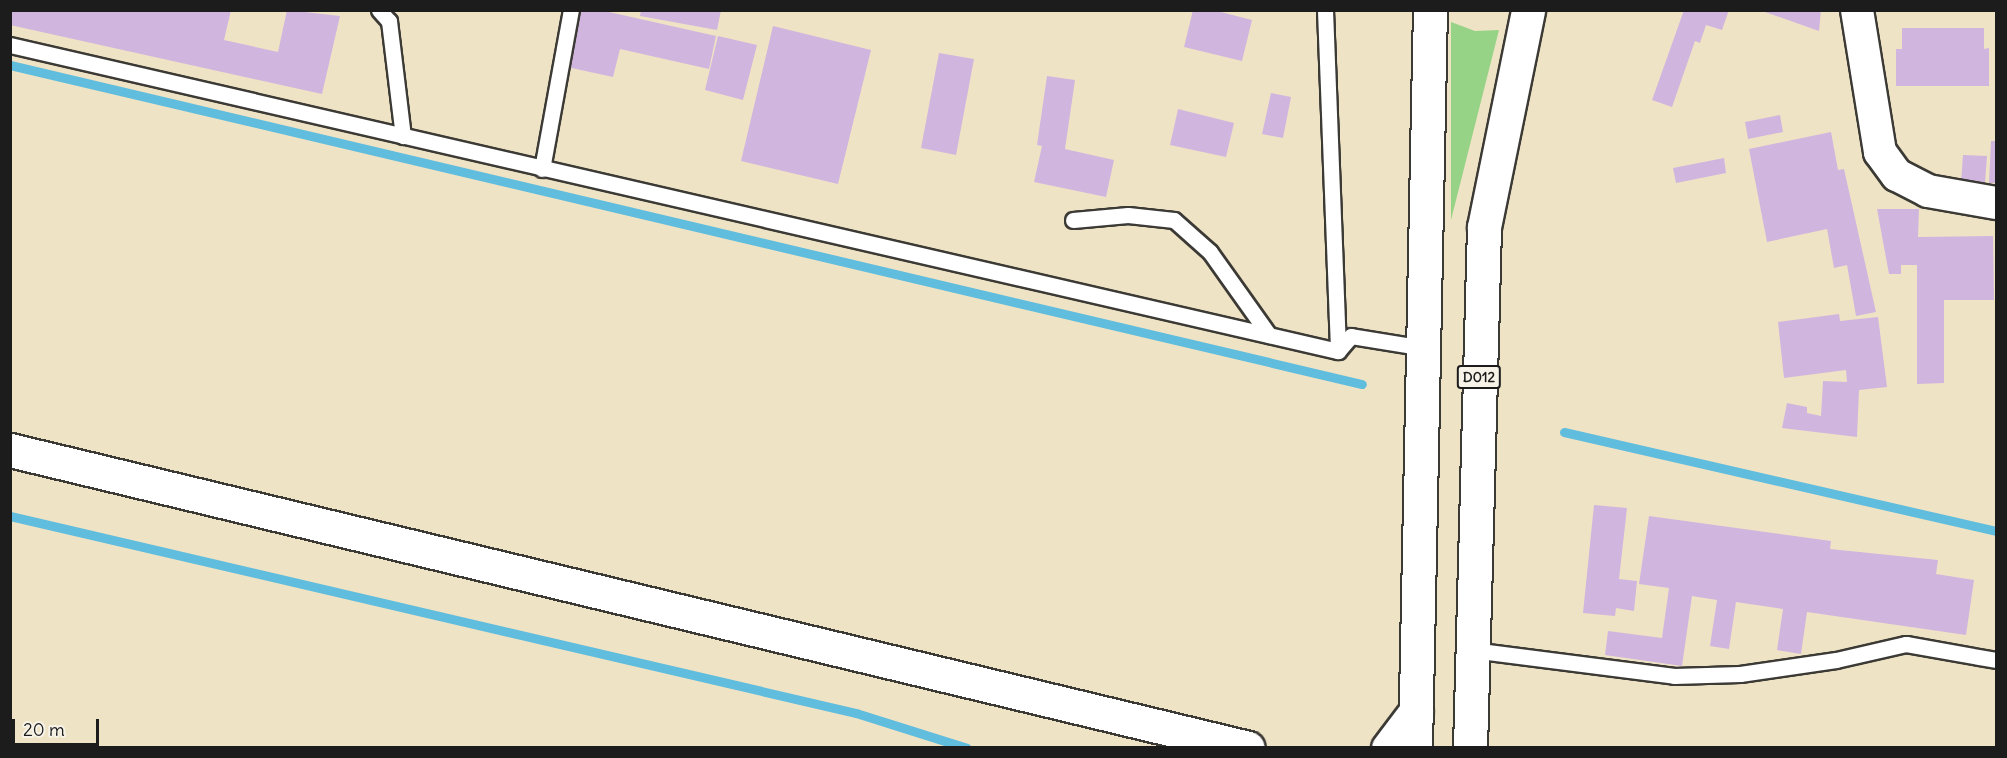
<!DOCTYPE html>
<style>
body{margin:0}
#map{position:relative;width:2007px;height:758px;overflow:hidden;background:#efe3c5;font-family:Delius,sans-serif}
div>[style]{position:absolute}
.green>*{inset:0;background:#97d387}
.stream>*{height:9px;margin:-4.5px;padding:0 4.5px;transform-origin:4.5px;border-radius:4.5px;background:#60bdde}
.building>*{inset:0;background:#d0b5df}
.roads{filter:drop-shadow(2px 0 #3c3a35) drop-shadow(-2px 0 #3c3a35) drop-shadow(0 2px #3c3a35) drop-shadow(0 -2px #3c3a35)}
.lane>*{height:15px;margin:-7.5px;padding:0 7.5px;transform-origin:7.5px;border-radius:7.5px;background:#fff}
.street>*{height:32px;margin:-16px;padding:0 16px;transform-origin:16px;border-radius:16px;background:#fff}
.secondary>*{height:33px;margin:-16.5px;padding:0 16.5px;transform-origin:16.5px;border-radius:16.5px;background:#fff}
.highway>*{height:33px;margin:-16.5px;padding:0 16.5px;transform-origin:16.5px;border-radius:16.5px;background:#fff}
span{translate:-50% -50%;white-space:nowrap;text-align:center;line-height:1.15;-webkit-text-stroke:6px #f7f3e8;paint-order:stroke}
.shield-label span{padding:2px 4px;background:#f7f3e8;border:2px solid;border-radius:4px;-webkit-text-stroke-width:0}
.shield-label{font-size:14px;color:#1c1c1c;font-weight:700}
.frame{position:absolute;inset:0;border:12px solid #1c1c1c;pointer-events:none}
.scale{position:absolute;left:12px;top:719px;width:87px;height:27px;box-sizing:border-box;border:3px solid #1c1c1c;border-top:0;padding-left:8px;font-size:18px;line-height:21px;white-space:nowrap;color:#1c1c1c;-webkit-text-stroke:4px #f7f3e8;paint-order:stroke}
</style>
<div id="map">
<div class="green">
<i style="clip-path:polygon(1451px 22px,1475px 31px,1499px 30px,1451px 220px)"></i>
</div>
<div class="stream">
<i style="left:10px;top:65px;width:1389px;rotate:13.28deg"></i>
<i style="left:1564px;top:432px;width:443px;rotate:12.9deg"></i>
<i style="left:10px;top:516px;width:869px;rotate:13.11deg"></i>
<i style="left:856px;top:713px;width:116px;rotate:17.5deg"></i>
</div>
<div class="building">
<i style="clip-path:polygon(10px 10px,231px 10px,224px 40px,278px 52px,287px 10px,340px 16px,322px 94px,10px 25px)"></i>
<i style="clip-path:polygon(579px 10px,600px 10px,716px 36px,709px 69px,620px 49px,613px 77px,567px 67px)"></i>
<i style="clip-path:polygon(641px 10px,721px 10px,717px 30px,640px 16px)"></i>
<i style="clip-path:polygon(1193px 10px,1213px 10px,1252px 20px,1242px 61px,1184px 47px)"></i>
<i style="clip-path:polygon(1684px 10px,1729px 10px,1722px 30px,1706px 25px,1700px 43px,1695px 41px,1672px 107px,1652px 100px)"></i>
<i style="clip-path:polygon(1821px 10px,1819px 31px,1762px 11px,1762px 10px)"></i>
<i style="clip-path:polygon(773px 26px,871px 50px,838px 184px,741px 161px)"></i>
<i style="clip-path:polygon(1902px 28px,1984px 28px,1984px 49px,1989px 48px,1989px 86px,1896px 86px,1896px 49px,1902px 49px)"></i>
<i style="clip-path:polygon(718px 36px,757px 45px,743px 100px,705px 90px)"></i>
<i style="clip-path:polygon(939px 53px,974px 59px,956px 155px,921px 148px)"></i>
<i style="clip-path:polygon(1047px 76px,1075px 80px,1065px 149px,1114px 160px,1106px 197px,1034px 182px,1042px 146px,1037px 145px)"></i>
<i style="clip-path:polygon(1271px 93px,1291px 97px,1283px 138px,1262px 134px)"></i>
<i style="clip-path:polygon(1178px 109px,1234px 123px,1226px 157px,1170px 145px)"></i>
<i style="clip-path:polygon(1780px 115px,1783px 132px,1748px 139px,1745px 122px)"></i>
<i style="clip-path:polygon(1831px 132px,1838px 170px,1844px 169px,1876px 312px,1856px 316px,1847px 265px,1834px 268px,1827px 229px,1767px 242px,1749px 149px)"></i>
<i style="clip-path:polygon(1991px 141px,1996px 141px,1996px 183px,1989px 183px)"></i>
<i style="clip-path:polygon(1963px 155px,1987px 156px,1985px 183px,1961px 182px)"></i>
<i style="clip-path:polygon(1724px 158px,1726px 173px,1676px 183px,1673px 168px)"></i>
<i style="clip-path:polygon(1877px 209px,1919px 209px,1918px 237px,1993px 236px,1994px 300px,1944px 300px,1944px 383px,1917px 384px,1917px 265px,1901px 265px,1901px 274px,1889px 274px)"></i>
<i style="clip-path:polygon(1839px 314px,1840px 321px,1878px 317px,1887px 387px,1859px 390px,1857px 437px,1782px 428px,1787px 403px,1807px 407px,1807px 413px,1821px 416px,1823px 381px,1847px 382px,1846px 370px,1784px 378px,1778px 322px)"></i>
<i style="clip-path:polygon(1594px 505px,1627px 508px,1619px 579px,1637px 581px,1634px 611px,1616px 608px,1615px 616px,1583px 613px)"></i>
<i style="clip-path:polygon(1649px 516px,1831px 541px,1830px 549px,1938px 560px,1936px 574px,1974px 580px,1966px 635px,1807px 612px,1801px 654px,1777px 650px,1783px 609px,1736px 602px,1729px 649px,1710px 646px,1717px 600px,1692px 596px,1682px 666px,1605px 655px,1608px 631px,1662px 638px,1669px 588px,1639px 584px)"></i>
</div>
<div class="roads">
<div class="lane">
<i style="left:379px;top:10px;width:15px;rotate:48deg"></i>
<i style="left:389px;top:21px;width:116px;rotate:83.1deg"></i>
<i style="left:1325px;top:10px;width:341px;rotate:87.8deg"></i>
<i style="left:10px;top:45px;width:1363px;rotate:12.98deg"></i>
<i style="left:542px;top:169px;width:162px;rotate:-79.7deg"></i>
<i style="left:1073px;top:220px;width:55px;rotate:-5.2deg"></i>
<i style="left:1128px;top:215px;width:46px;rotate:6.2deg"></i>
<i style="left:1174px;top:220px;width:48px;rotate:41.6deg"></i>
<i style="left:1210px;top:252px;width:102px;rotate:54.6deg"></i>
<i style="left:1338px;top:351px;width:20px;rotate:-49deg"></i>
<i style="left:1351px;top:336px;width:74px;rotate:9.3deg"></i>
<i style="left:1472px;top:650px;width:204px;rotate:7.3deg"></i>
<i style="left:1674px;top:676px;width:66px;rotate:-1.7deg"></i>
<i style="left:1740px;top:674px;width:97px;rotate:-8.3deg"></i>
<i style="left:1836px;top:660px;width:72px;rotate:-12.9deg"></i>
<i style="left:1906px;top:644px;width:91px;rotate:10.1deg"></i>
</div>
<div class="street">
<i style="left:1857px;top:10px;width:144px;rotate:80.8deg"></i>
<i style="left:1880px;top:152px;width:29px;rotate:54deg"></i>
<i style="left:1897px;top:175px;width:35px;rotate:27deg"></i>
<i style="left:1928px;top:191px;width:69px;rotate:10deg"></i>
</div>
<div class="secondary">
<i style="left:10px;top:450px;width:1273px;rotate:13.53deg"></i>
<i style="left:1388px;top:748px;width:46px;rotate:-52.9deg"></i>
</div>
<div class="highway">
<i style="left:1415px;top:748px;width:738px;rotate:-88.84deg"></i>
<i style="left:1470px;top:748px;width:521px;rotate:-88.46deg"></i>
<i style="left:1484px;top:227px;width:221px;rotate:-78.5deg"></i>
</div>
</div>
<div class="shield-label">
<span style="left:1479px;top:377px">D012</span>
</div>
<div class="frame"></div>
<div class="scale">20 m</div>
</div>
